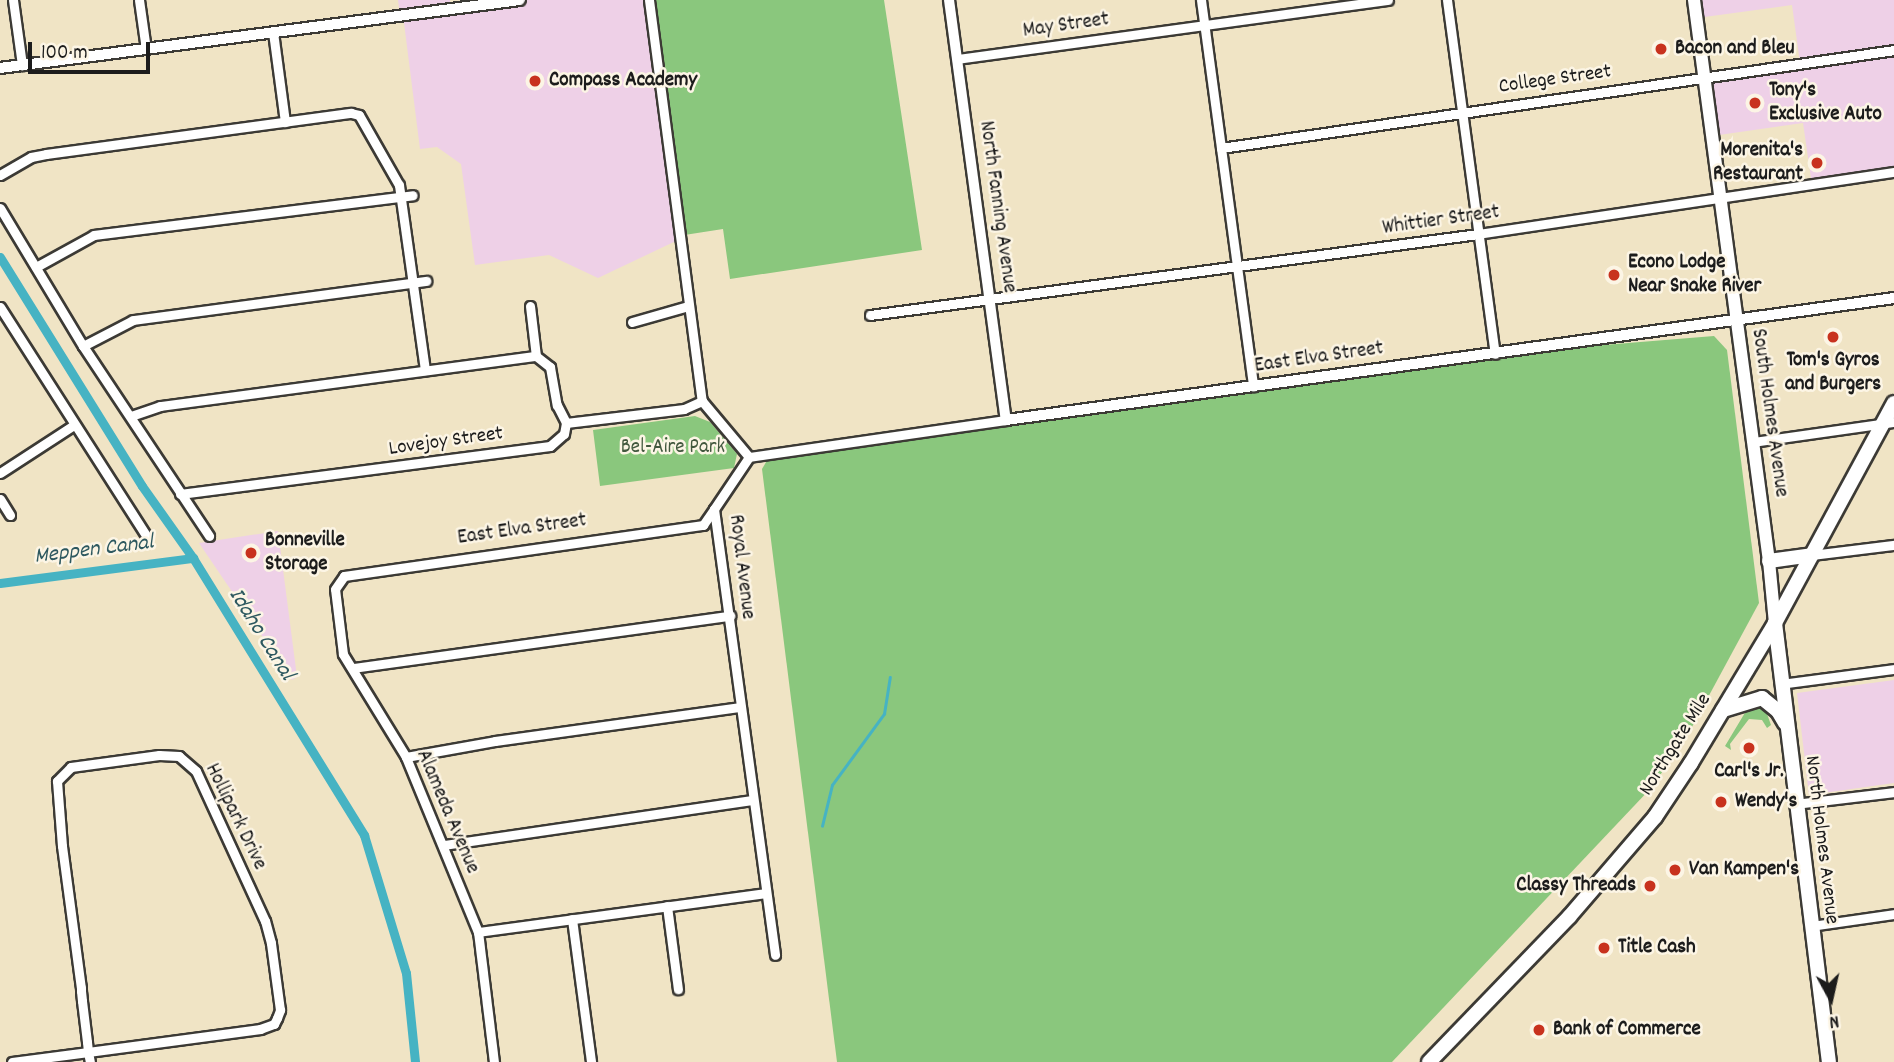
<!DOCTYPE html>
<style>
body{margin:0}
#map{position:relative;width:1894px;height:1062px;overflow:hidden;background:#f0e4c5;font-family:Dekko,sans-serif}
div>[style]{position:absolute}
.built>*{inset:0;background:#eed0e7}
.green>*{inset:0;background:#8ac77d}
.stream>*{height:2.5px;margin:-1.25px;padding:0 1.25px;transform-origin:1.25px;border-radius:1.25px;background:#46b3c3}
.canal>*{height:9px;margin:-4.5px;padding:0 4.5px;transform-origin:4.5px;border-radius:4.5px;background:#46b3c3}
.roads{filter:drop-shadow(2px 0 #3c3a35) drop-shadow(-2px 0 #3c3a35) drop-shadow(0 2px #3c3a35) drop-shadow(0 -2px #3c3a35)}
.minor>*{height:9px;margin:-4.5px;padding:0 4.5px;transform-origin:4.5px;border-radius:4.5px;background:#fff}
.tertiary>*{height:10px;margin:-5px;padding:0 5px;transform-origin:5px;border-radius:5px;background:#fff}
.secondary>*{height:12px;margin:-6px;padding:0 6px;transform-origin:6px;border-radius:6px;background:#fff}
.primary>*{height:14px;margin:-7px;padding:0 7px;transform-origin:7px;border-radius:7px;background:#fff}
.trunk>*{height:14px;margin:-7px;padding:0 7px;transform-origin:7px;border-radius:7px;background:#fff}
.dots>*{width:19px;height:19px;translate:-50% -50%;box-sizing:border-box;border:4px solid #fcf5e5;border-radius:50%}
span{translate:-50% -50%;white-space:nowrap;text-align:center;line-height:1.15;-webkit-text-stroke:5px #fcf5e5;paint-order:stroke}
.street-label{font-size:21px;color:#1c1c1c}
.poi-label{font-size:21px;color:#1c1c1c;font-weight:700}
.left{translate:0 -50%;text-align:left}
.right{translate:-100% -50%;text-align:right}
.park-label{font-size:21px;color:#42583e}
.water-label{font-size:23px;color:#2d585f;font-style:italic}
.north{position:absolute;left:1796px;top:964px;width:70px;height:70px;-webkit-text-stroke:5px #fcf5e5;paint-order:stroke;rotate:172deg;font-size:19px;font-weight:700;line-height:28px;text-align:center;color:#1c1c1c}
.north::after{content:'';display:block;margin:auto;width:24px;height:32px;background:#1c1c1c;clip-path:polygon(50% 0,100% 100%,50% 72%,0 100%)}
.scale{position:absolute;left:28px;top:42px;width:122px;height:32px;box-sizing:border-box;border:4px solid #1c1c1c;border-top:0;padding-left:9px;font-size:21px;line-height:24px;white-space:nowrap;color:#1c1c1c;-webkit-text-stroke:5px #fcf5e5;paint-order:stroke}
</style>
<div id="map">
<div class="built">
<i style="clip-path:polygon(398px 0,450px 0,451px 8px,520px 0,649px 0,678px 240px,598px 278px,549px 255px,475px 265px,461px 164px,437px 147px,420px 149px,403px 15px,400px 15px)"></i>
<i style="clip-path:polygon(1694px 0,1894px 0,1894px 172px,1812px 185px,1803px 123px,1712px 136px,1705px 77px,1800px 63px,1792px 5px,1697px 18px)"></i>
<i style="clip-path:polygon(278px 531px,297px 677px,292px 680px,199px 543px)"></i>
<i style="clip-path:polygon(1894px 680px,1894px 783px,1809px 795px,1797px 693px)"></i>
</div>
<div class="green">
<i style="clip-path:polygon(649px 0,884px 0,922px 250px,730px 279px,723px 229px,678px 236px)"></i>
<i style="clip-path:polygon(1714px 336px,1727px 350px,1759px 603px,1686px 738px,1651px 788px,1392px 1062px,837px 1062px,762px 469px,772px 452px,1495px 354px)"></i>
<i style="clip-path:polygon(695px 416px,710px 422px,737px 454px,734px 468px,600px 486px,593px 430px)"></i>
<i style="clip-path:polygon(1760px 705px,1766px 711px,1771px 725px,1767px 728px,1762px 720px,1749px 719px,1730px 744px,1731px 750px,1725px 746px,1746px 711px)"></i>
</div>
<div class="stream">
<i style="left:822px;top:826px;width:42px;rotate:-76.3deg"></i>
<i style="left:832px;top:785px;width:88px;rotate:-53.8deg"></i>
<i style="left:884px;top:714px;width:37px;rotate:-81deg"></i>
</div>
<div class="canal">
<i style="left:0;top:257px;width:269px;rotate:58.2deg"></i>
<i style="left:142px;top:486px;width:88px;rotate:54.7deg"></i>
<i style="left:193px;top:558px;width:326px;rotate:58.3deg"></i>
<i style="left:364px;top:835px;width:144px;rotate:73.1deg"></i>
<i style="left:406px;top:973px;width:89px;rotate:84.2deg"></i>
<i style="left:0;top:583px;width:195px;rotate:-7.4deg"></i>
</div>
<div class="roads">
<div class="minor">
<i style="left:13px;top:0;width:66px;rotate:82.1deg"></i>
<i style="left:139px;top:0;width:49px;rotate:81.9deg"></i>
<i style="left:649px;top:0;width:404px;rotate:82.5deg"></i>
<i style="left:702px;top:401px;width:73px;rotate:50deg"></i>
<i style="left:1201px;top:0;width:390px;rotate:82.3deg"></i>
<i style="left:1447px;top:0;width:357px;rotate:82.3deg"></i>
<i style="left:273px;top:32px;width:91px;rotate:82.4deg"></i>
<i style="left:957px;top:59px;width:435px;rotate:-7.8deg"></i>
<i style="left:1221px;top:148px;width:680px;rotate:-8.28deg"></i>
<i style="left:0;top:175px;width:36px;rotate:-30deg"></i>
<i style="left:31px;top:157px;width:15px;rotate:-11deg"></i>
<i style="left:46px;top:154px;width:308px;rotate:-7.7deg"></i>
<i style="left:351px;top:113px;width:8px;rotate:14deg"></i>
<i style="left:359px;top:115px;width:81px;rotate:60.3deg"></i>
<i style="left:399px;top:185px;width:187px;rotate:82deg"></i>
<i style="left:0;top:208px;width:161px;rotate:59deg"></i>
<i style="left:83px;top:346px;width:228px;rotate:56.4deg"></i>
<i style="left:36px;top:267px;width:66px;rotate:-28.9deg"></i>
<i style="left:94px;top:235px;width:321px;rotate:-7.1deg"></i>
<i style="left:530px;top:306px;width:50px;rotate:83.2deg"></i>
<i style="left:536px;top:356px;width:18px;rotate:38deg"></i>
<i style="left:550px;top:367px;width:39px;rotate:80deg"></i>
<i style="left:557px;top:405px;width:20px;rotate:63deg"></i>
<i style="left:0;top:307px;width:273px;rotate:57.4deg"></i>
<i style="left:870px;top:315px;width:613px;rotate:-7.59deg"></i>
<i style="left:1478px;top:234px;width:421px;rotate:-8.5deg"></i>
<i style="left:632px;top:322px;width:58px;rotate:-15.9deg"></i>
<i style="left:83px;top:346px;width:56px;rotate:-27.5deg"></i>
<i style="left:133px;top:320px;width:296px;rotate:-7.6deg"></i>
<i style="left:131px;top:416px;width:31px;rotate:-19deg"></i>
<i style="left:160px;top:406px;width:379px;rotate:-7.6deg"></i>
<i style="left:566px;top:423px;width:119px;rotate:-6.8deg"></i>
<i style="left:684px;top:409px;width:20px;rotate:-24deg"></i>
<i style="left:1753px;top:442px;width:142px;rotate:-8.1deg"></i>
<i style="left:749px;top:457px;width:63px;rotate:123.9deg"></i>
<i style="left:714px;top:509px;width:450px;rotate:82.2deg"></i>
<i style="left:749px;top:457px;width:260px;rotate:-8.2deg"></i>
<i style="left:0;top:473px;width:88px;rotate:-33deg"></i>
<i style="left:180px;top:494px;width:373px;rotate:-7.4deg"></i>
<i style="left:550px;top:446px;width:18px;rotate:-41deg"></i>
<i style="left:564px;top:434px;width:11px;rotate:-80deg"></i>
<i style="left:0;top:499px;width:19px;rotate:58deg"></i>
<i style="left:1812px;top:555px;width:83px;rotate:-7deg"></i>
<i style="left:353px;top:668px;width:381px;rotate:-7.9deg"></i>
<i style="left:1780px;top:684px;width:115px;rotate:-7.5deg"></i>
<i style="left:406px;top:757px;width:90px;rotate:-10.2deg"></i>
<i style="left:495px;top:741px;width:248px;rotate:-7.9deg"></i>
<i style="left:1795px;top:804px;width:100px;rotate:-6.9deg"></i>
<i style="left:444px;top:845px;width:312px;rotate:-8.3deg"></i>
<i style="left:667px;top:906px;width:84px;rotate:82.5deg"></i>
<i style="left:572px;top:919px;width:144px;rotate:82.4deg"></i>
<i style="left:1811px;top:926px;width:84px;rotate:-8.2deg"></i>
<i style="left:478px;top:932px;width:290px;rotate:-7.7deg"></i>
<i style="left:12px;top:1062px;width:77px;rotate:-7.5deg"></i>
<i style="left:88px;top:1052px;width:174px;rotate:-7.6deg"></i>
<i style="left:260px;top:1029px;width:15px;rotate:-20deg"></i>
<i style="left:274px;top:1024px;width:7px;rotate:-63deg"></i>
<i style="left:277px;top:1018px;width:9px;rotate:-69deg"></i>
<i style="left:280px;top:1010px;width:68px;rotate:-97.7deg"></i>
<i style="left:271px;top:943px;width:23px;rotate:-105deg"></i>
<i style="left:265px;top:921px;width:165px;rotate:-114.7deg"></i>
<i style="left:196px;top:771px;width:23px;rotate:-139deg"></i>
<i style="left:179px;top:756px;width:20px;rotate:-177deg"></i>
<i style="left:159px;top:755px;width:89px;rotate:172.2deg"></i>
<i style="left:71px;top:767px;width:20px;rotate:135deg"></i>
<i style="left:57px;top:781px;width:65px;rotate:85.6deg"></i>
<i style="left:62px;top:846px;width:143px;rotate:82.4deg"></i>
<i style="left:81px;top:988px;width:3px;rotate:90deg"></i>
<i style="left:81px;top:991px;width:10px;rotate:84deg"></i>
<i style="left:82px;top:1001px;width:41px;rotate:83deg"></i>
<i style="left:87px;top:1042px;width:10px;rotate:84deg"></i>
<i style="left:88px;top:1052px;width:10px;rotate:79deg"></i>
<i style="left:494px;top:1062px;width:131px;rotate:-97deg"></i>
<i style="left:478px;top:932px;width:189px;rotate:-112.4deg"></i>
<i style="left:406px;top:757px;width:121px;rotate:-121.5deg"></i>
<i style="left:343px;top:654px;width:65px;rotate:-97deg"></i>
<i style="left:335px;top:589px;width:16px;rotate:-55deg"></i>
<i style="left:344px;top:576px;width:363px;rotate:-8.1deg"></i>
<i style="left:703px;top:525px;width:19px;rotate:-55deg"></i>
</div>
<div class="tertiary">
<i style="left:949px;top:0;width:424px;rotate:82.3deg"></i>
<i style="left:1006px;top:420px;width:896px;rotate:-7.82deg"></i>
<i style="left:0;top:68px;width:524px;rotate:-7.45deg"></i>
</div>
<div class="secondary">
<i style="left:1694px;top:0;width:566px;rotate:82.39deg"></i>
<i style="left:1769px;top:561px;width:62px;rotate:84.5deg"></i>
</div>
<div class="primary">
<i style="left:1775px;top:623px;width:442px;rotate:83deg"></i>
</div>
<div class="trunk">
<i style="left:1769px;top:561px;width:43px;rotate:-7.9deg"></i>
<i style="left:1723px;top:710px;width:41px;rotate:-17.1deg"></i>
<i style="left:1762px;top:698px;width:21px;rotate:39deg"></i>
<i style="left:1778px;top:711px;width:14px;rotate:60deg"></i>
<i style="left:1429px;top:1062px;width:202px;rotate:-46deg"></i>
<i style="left:1569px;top:917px;width:132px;rotate:-49.3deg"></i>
<i style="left:1655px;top:817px;width:65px;rotate:-56.3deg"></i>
<i style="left:1691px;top:763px;width:163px;rotate:-59deg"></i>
<i style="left:1775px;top:623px;width:250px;rotate:-61.6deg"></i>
</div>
</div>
<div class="dots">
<i style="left:1661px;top:49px;background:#c8321e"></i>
<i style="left:535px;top:81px;background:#c8321e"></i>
<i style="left:1755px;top:103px;background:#c8321e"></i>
<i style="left:1817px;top:163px;background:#c8321e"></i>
<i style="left:1614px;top:275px;background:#c8321e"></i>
<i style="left:1833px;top:337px;background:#c8321e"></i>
<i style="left:251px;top:553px;background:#c8321e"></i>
<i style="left:1749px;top:748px;background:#c8321e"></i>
<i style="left:1721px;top:802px;background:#c8321e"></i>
<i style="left:1675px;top:870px;background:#c8321e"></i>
<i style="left:1650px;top:886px;background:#c8321e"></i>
<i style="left:1604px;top:948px;background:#c8321e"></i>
<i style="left:1539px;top:1030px;background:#c8321e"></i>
</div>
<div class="street-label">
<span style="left:1066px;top:26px;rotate:-8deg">May Street</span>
<span style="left:1555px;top:80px;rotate:-8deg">College Street</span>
<span style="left:997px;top:207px;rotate:82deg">North Fanning Avenue</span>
<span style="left:1441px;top:221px;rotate:-8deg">Whittier Street</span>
<span style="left:1319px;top:358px;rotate:-8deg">East Elva Street</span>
<span style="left:1769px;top:413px;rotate:82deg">South Holmes Avenue</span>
<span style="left:446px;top:442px;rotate:-8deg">Lovejoy Street</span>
<span style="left:522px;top:530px;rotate:-8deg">East Elva Street</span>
<span style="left:741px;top:567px;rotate:83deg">Royal Avenue</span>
<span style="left:1676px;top:745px;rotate:-58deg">Northgate Mile</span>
<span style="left:447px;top:812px;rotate:67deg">Alameda Avenue</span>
<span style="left:235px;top:817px;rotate:64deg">Hollipark Drive</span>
<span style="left:1821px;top:840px;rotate:83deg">North Holmes Avenue</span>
</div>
<div class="poi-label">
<span class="left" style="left:1675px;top:49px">Bacon and Bleu</span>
<span class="left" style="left:549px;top:81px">Compass Academy</span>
<span class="left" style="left:1769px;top:103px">Tony's<br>Exclusive Auto</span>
<span class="right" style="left:1803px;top:163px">Morenita's<br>Restaurant</span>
<span class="left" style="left:1628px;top:275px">Econo Lodge<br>Near Snake River</span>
<span style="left:1833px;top:373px">Tom's Gyros<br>and Burgers</span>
<span class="left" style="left:265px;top:553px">Bonneville<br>Storage</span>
<span style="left:1749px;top:772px">Carl's Jr.</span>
<span class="left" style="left:1735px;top:802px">Wendy's</span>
<span class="left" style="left:1689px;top:870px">Van Kampen's</span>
<span class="right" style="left:1636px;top:886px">Classy Threads</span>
<span class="left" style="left:1618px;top:948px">Title Cash</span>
<span class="left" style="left:1553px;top:1030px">Bank of Commerce</span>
</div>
<div class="park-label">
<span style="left:673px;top:448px">Bel-Aire Park</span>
</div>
<div class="water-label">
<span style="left:94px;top:551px;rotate:-7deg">Meppen Canal</span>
<span style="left:260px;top:635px;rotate:58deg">Idaho Canal</span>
</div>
<div class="north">N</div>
<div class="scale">100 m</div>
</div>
